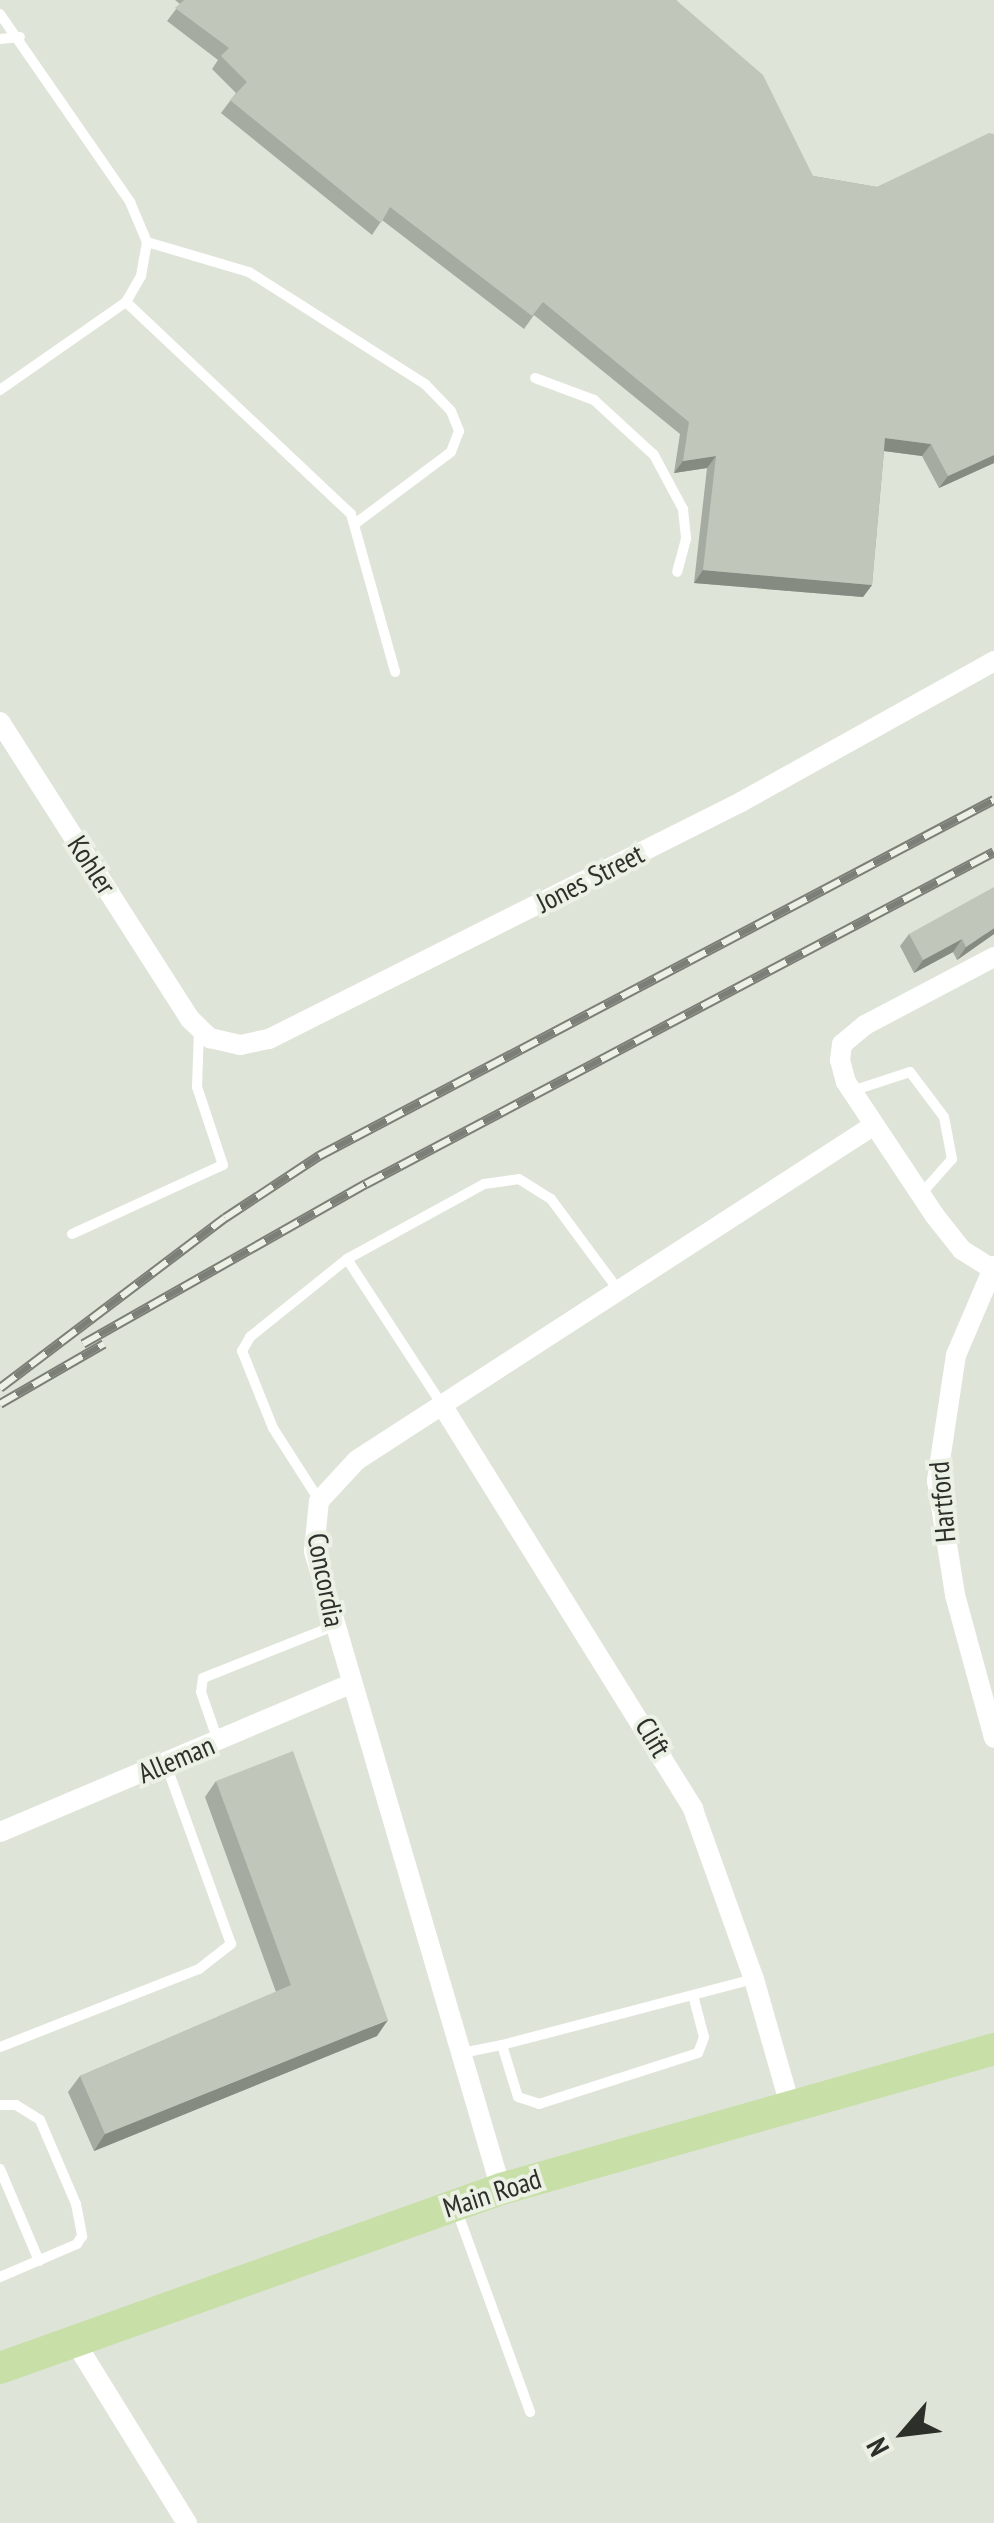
<!DOCTYPE html>
<style>
body{margin:0}
#map{position:relative;width:994px;height:2523px;overflow:hidden;background:#dee4d7;font-family:"PT Sans Narrow",sans-serif}
div>[style]{position:absolute}
.service>*{height:10px;margin:-5px;padding:0 5px;transform-origin:5px;border-radius:5px;background:#fff}
.minor>*{height:20px;margin:-10px;padding:0 10px;transform-origin:10px;border-radius:10px;background:#fff}
.primary>*{height:32px;margin:-16px;padding:0 16px;transform-origin:16px;border-radius:16px;background:#c8dfa8}
.rail>*{height:10px;margin-top:-5px;transform-origin:0;background:repeating-linear-gradient(90deg,#ebf1e4 0 19px,#7b7f77 0 38px);box-sizing:border-box;border-block:2px solid #7b7f77}
.wall>*{inset:0;background:#a5aba0}
.shaded-wall>*{inset:0;background:#868b82}
.building>*{inset:0;background:#c0c7ba}
span{translate:-50% -50%;white-space:nowrap;text-align:center;line-height:1.15;-webkit-text-stroke:8px #ebf1e4;paint-order:stroke}
.street-label{font-size:28px;color:#2c2f2a}
.north{position:absolute;left:854px;top:2383px;width:100px;height:100px;-webkit-text-stroke:8px #ebf1e4;paint-order:stroke;rotate:242deg;font-size:28px;font-weight:700;line-height:40px;text-align:center;color:#2c2f2a}
.north::after{content:'';display:block;margin:auto;width:35px;height:45px;background:#2c2f2a;clip-path:polygon(50% 0,100% 100%,50% 72%,0 100%)}
</style>
<div id="map">
<div class="service">
<i style="left:0;top:14px;width:229px;rotate:55.3deg"></i>
<i style="left:130px;top:202px;width:43px;rotate:67deg"></i>
<i style="left:147px;top:242px;width:35px;rotate:100deg"></i>
<i style="left:141px;top:276px;width:30px;rotate:120deg"></i>
<i style="left:126px;top:302px;width:154px;rotate:145.1deg"></i>
<i style="left:0;top:39px;width:20px;rotate:-6deg"></i>
<i style="left:147px;top:242px;width:106px;rotate:16.4deg"></i>
<i style="left:249px;top:272px;width:209px;rotate:32.5deg"></i>
<i style="left:425px;top:384px;width:37px;rotate:46deg"></i>
<i style="left:451px;top:411px;width:22px;rotate:68deg"></i>
<i style="left:459px;top:431px;width:22px;rotate:111deg"></i>
<i style="left:451px;top:452px;width:119px;rotate:143.2deg"></i>
<i style="left:126px;top:302px;width:309px;rotate:43.3deg"></i>
<i style="left:351px;top:514px;width:164px;rotate:74.4deg"></i>
<i style="left:535px;top:378px;width:63px;rotate:20.4deg"></i>
<i style="left:594px;top:400px;width:81px;rotate:42.5deg"></i>
<i style="left:654px;top:455px;width:61px;rotate:61.8deg"></i>
<i style="left:683px;top:509px;width:30px;rotate:84deg"></i>
<i style="left:686px;top:539px;width:34px;rotate:105deg"></i>
<i style="left:852px;top:1091px;width:61px;rotate:-18.1deg"></i>
<i style="left:910px;top:1072px;width:56px;rotate:52.9deg"></i>
<i style="left:944px;top:1117px;width:43px;rotate:79.2deg"></i>
<i style="left:952px;top:1159px;width:47px;rotate:131.5deg"></i>
<i style="left:72px;top:1234px;width:166px;rotate:-24.6deg"></i>
<i style="left:223px;top:1165px;width:82px;rotate:-108.4deg"></i>
<i style="left:197px;top:1087px;width:56px;rotate:-88deg"></i>
<i style="left:347px;top:1259px;width:174px;rotate:56.9deg"></i>
<i style="left:319px;top:1500px;width:85px;rotate:-122.6deg"></i>
<i style="left:273px;top:1428px;width:83px;rotate:-111.9deg"></i>
<i style="left:242px;top:1351px;width:16px;rotate:-60deg"></i>
<i style="left:250px;top:1337px;width:124px;rotate:-38.8deg"></i>
<i style="left:347px;top:1259px;width:156px;rotate:-28.7deg"></i>
<i style="left:484px;top:1184px;width:35px;rotate:-8deg"></i>
<i style="left:519px;top:1179px;width:38px;rotate:32deg"></i>
<i style="left:551px;top:1199px;width:109px;rotate:53.5deg"></i>
<i style="left:218px;top:1741px;width:52px;rotate:-109.1deg"></i>
<i style="left:201px;top:1692px;width:14px;rotate:-82deg"></i>
<i style="left:203px;top:1678px;width:141px;rotate:-21.7deg"></i>
<i style="left:502px;top:2045px;width:260px;rotate:-14.7deg"></i>
<i style="left:0;top:2047px;width:214px;rotate:-21.4deg"></i>
<i style="left:199px;top:1969px;width:41px;rotate:-38deg"></i>
<i style="left:231px;top:1944px;width:191px;rotate:-109.9deg"></i>
<i style="left:462px;top:2053px;width:41px;rotate:-11.3deg"></i>
<i style="left:502px;top:2045px;width:54px;rotate:72.9deg"></i>
<i style="left:518px;top:2097px;width:22px;rotate:18deg"></i>
<i style="left:539px;top:2104px;width:167px;rotate:-17.8deg"></i>
<i style="left:698px;top:2053px;width:17px;rotate:-69deg"></i>
<i style="left:704px;top:2037px;width:43px;rotate:-104.7deg"></i>
<i style="left:0;top:2105px;width:16px"></i>
<i style="left:16px;top:2105px;width:28px;rotate:32deg"></i>
<i style="left:40px;top:2120px;width:91px;rotate:66.8deg"></i>
<i style="left:76px;top:2204px;width:33px;rotate:79deg"></i>
<i style="left:82px;top:2236px;width:9px;rotate:122deg"></i>
<i style="left:77px;top:2244px;width:84px;rotate:156.8deg"></i>
<i style="left:0;top:2169px;width:100px;rotate:67deg"></i>
<i style="left:457px;top:2211px;width:214px;rotate:70deg"></i>
</div>
<div class="minor">
<i style="left:0;top:722px;width:353px;rotate:57.4deg"></i>
<i style="left:190px;top:1019px;width:28px;rotate:44deg"></i>
<i style="left:210px;top:1038px;width:31px;rotate:13deg"></i>
<i style="left:240px;top:1045px;width:30px;rotate:-12deg"></i>
<i style="left:269px;top:1039px;width:528px;rotate:-26.66deg"></i>
<i style="left:741px;top:802px;width:290px;rotate:-29.1deg"></i>
<i style="left:994px;top:957px;width:146px;rotate:152.2deg"></i>
<i style="left:865px;top:1025px;width:30px;rotate:140deg"></i>
<i style="left:842px;top:1044px;width:16px;rotate:97deg"></i>
<i style="left:840px;top:1060px;width:23px;rotate:75deg"></i>
<i style="left:846px;top:1082px;width:161px;rotate:56.4deg"></i>
<i style="left:935px;top:1216px;width:43px;rotate:51.5deg"></i>
<i style="left:962px;top:1250px;width:38px;rotate:32deg"></i>
<i style="left:994px;top:1266px;width:97px;rotate:113.1deg"></i>
<i style="left:956px;top:1355px;width:127px;rotate:98.6deg"></i>
<i style="left:937px;top:1481px;width:115px;rotate:81deg"></i>
<i style="left:955px;top:1595px;width:148px;rotate:74.7deg"></i>
<i style="left:442px;top:1405px;width:476px;rotate:58.1deg"></i>
<i style="left:693px;top:1809px;width:181px;rotate:70.3deg"></i>
<i style="left:754px;top:1979px;width:131px;rotate:74.1deg"></i>
<i style="left:0;top:1832px;width:380px;rotate:-22.9deg"></i>
<i style="left:501px;top:2189px;width:665px;rotate:-106.34deg"></i>
<i style="left:314px;top:1551px;width:50px;rotate:-84.3deg"></i>
<i style="left:319px;top:1501px;width:56px;rotate:-47.2deg"></i>
<i style="left:357px;top:1460px;width:616px;rotate:-32.94deg"></i>
<i style="left:72px;top:2337px;width:219px;rotate:58.3deg"></i>
</div>
<div class="primary">
<i style="left:0;top:2368px;width:532px;rotate:-19.66deg"></i>
<i style="left:501px;top:2189px;width:512px;rotate:-15.85deg"></i>
</div>
<div class="rail">
<i style="left:83px;top:1344px;width:325px;rotate:-29.5deg"></i>
<i style="left:366px;top:1184px;width:710px;rotate:-27.86deg"></i>
<i style="left:0;top:1388px;width:282px;rotate:-37.1deg"></i>
<i style="left:225px;top:1218px;width:113px;rotate:-33.4deg"></i>
<i style="left:319px;top:1156px;width:763px;rotate:-27.81deg"></i>
<i style="left:0;top:1404px;width:120px;rotate:-30deg"></i>
</div>
<div class="wall">
<i style="clip-path:polygon(175px 0,676px 0,813px 176px,877px 187px,994px 134px,994px 463px,939px 488px,922px 456px,884px 451px,872px 585px,863px 597px,694px 583px,707px 468px,674px 473px,680px 434px,534px 315px,524px 329px,382px 220px,372px 235px,221px 113px,236px 93px,212px 69px,218px 60px,167px 21px,180px 4px)"></i>
<i style="clip-path:polygon(909px 934px,994px 934px,957px 960px,953px 952px,914px 973px,900px 946px)"></i>
<i style="clip-path:polygon(216px 1781px,377px 2036px,94px 2151px,68px 2092px,80px 2076px,276px 1992px,205px 1797px)"></i>
</div>
<div class="shaded-wall">
<i style="clip-path:polygon(885px 438px,931px 444px,922px 456px,876px 450px)"></i>
<i style="clip-path:polygon(994px 455px,994px 463px,939px 488px,948px 476px)"></i>
<i style="clip-path:polygon(716px 456px,707px 468px,674px 473px,683px 461px)"></i>
<i style="clip-path:polygon(703px 570px,872px 585px,863px 597px,694px 583px)"></i>
<i style="clip-path:polygon(994px 928px,994px 934px,957px 960px,966px 947px)"></i>
<i style="clip-path:polygon(962px 939px,953px 952px,914px 973px,923px 960px)"></i>
<i style="clip-path:polygon(388px 2020px,377px 2036px,94px 2151px,105px 2134px)"></i>
</div>
<div class="building">
<i style="clip-path:polygon(184px 0,676px 0,763px 75px,813px 176px,877px 187px,989px 133px,994px 134px,994px 455px,948px 476px,931px 444px,885px 438px,872px 585px,703px 570px,716px 456px,683px 461px,689px 422px,543px 302px,532px 316px,390px 207px,381px 223px,230px 100px,247px 82px,221px 56px,229px 48px,175px 8px)"></i>
<i style="clip-path:polygon(994px 887px,994px 928px,966px 947px,962px 939px,923px 960px,909px 934px)"></i>
<i style="clip-path:polygon(293px 1751px,388px 2020px,105px 2134px,80px 2076px,291px 1985px,216px 1781px)"></i>
</div>
<div class="street-label">
<span style="left:92px;top:865px;rotate:57deg">Kohler</span>
<span style="left:590px;top:878px;rotate:-27deg">Jones Street</span>
<span style="left:942px;top:1502px;rotate:-95deg">Hartford</span>
<span style="left:326px;top:1580px;rotate:79deg">Concordia</span>
<span style="left:653px;top:1737px;rotate:59deg">Clift</span>
<span style="left:176px;top:1759px;rotate:-23deg">Alleman</span>
<span style="left:492px;top:2193px;rotate:-18deg">Main Road</span>
</div>
<div class="north">N</div>
</div>
